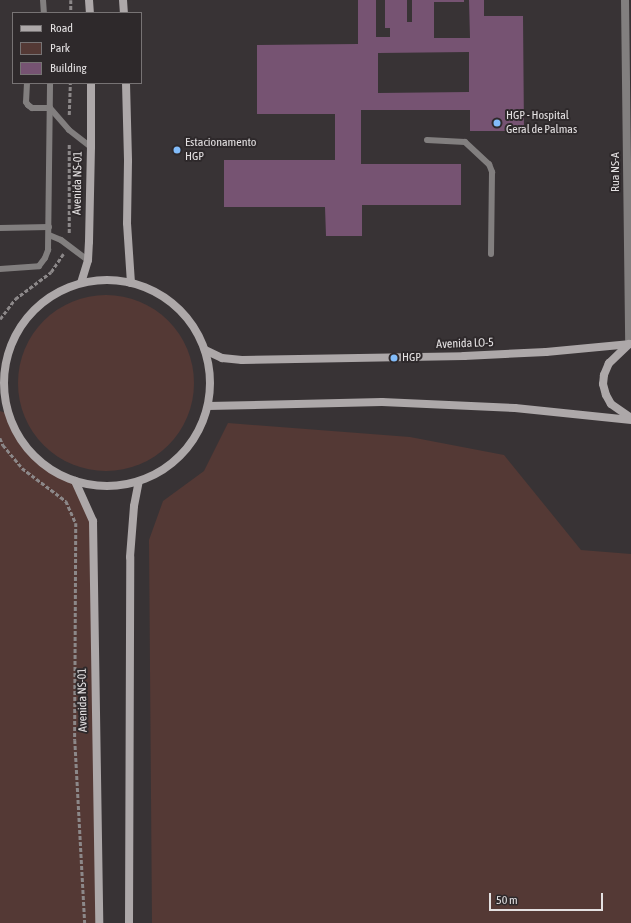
<!DOCTYPE html>
<style>
body{margin:0}
#map{position:relative;width:631px;height:923px;overflow:hidden;background:#383335;font-family:"Asap Condensed",sans-serif}
div>[style]{position:absolute}
.green>*{inset:0;background:#543935}
.round{border-radius:50%}
.building>*{inset:0;background:#765372}
.path>*{height:2.5px;margin-top:-1.25px;transform-origin:0;background:repeating-linear-gradient(90deg,#8c8889 0 4px,transparent 0 6px)}
.lane>*{height:6px;margin:-3px;padding:0 3px;transform-origin:3px;border-radius:3px;background:#827f7f}
.street>*{height:8px;margin:-4px;padding:0 4px;transform-origin:4px;border-radius:4px;background:#827f7f}
.secondary>*{height:8px;margin:-4px;padding:0 4px;transform-origin:4px;border-radius:4px;background:#ada8a9}
.secondary>.ring{margin:-4px;padding:0;box-sizing:content-box;background:none;border:8px solid #ada8a9;border-radius:50%}
.dots>*{width:11px;height:11px;translate:-50% -50%;box-sizing:border-box;border:2px solid #2e292b;border-radius:50%}
span{translate:-50% -50%;white-space:nowrap;text-align:center;line-height:1.15;-webkit-text-stroke:4px #2e292b;paint-order:stroke}
.poi-label{font-size:12px;color:#e4e1e2}
.left{translate:0 -50%;text-align:left}
.street-label{font-size:12px;color:#e4e1e2}
.legend{position:absolute;left:12px;top:12px;width:130px;height:72px;box-sizing:border-box;background:#2e292b;border:1px solid #777374;margin:0;padding:5px 7px;list-style:none;font-size:12px;color:#e4e1e2}
.legend li{display:flex;align-items:center;gap:8px;height:20px}
.legend b{width:20px;border:1px solid #777374}
.scale{position:absolute;left:489px;top:893px;width:114px;height:18px;box-sizing:border-box;border:2px solid #e4e1e2;border-top:0;padding-left:5px;font-size:12px;line-height:14px;white-space:nowrap;color:#e4e1e2;-webkit-text-stroke:3px #2e292b;paint-order:stroke}
</style>
<div id="map">
<div class="green">
<i class="round" style="left:18px;top:295px;width:176px;height:176px"></i>
<i style="clip-path:polygon(0 411px,6px 413px,31px 455px,75px 481px,93px 521px,99px 923px,0 923px)"></i>
<i style="clip-path:polygon(228px 423px,410px 437px,504px 455px,581px 550px,631px 554px,631px 923px,152px 923px,149px 540px,163px 501px,204px 471px)"></i>
</div>
<div class="building">
<i style="clip-path:polygon(evenodd,358px 0,376px 0,376px 37px,390px 37px,390px 28px,385px 28px,385px 0,407px 0,407px 22px,412px 22px,412px 0,464px 0,464px 2px,434px 2px,434px 38px,470px 38px,469px 0,484px 0,484px 16px,523px 16px,524px 131px,470px 131px,470px 110px,361px 110px,361px 164px,461px 164px,461px 205px,362px 205px,362px 236px,326px 236px,325px 207px,224px 207px,224px 160px,335px 160px,335px 114px,257px 114px,257px 45px,358px 44px,358px 0,469px 52px,469px 92px,378px 93px,378px 53px,469px 52px)"></i>
</div>
<div class="path">
<i style="left:71px;top:0;width:13px;rotate:90deg"></i>
<i style="left:69px;top:115px;width:32px;rotate:-88deg"></i>
<i style="left:69px;top:233px;width:89px;rotate:-90deg"></i>
<i style="left:0;top:319px;width:25px;rotate:-53deg"></i>
<i style="left:15px;top:299px;width:45px;rotate:-36.9deg"></i>
<i style="left:51px;top:272px;width:22px;rotate:-56deg"></i>
<i style="left:0;top:438px;width:8px;rotate:67deg"></i>
<i style="left:3px;top:445px;width:30px;rotate:50deg"></i>
<i style="left:22px;top:468px;width:55px;rotate:36.9deg"></i>
<i style="left:66px;top:501px;width:24px;rotate:66deg"></i>
<i style="left:76px;top:523px;width:217px;rotate:90.3deg"></i>
<i style="left:75px;top:740px;width:183px;rotate:86.9deg"></i>
</div>
<div class="lane">
<i style="left:43px;top:0;width:13px;rotate:86deg"></i>
<i style="left:27px;top:83px;width:19px;rotate:93deg"></i>
<i style="left:26px;top:102px;width:4px;rotate:56deg"></i>
<i style="left:28px;top:105px;width:5px;rotate:37deg"></i>
<i style="left:32px;top:108px;width:18px"></i>
<i style="left:50px;top:108px;width:29px;rotate:49deg"></i>
<i style="left:69px;top:130px;width:28px;rotate:38deg"></i>
<i style="left:427px;top:140px;width:38px;rotate:3deg"></i>
<i style="left:465px;top:142px;width:33px;rotate:43deg"></i>
<i style="left:489px;top:164px;width:9px;rotate:69deg"></i>
<i style="left:492px;top:172px;width:82px;rotate:90.7deg"></i>
<i style="left:0;top:228px;width:49px;rotate:-1.2deg"></i>
<i style="left:49px;top:235px;width:13px;rotate:23deg"></i>
<i style="left:61px;top:240px;width:34px;rotate:37deg"></i>
<i style="left:0;top:269px;width:39px;rotate:-4deg"></i>
<i style="left:39px;top:266px;width:10px;rotate:-53deg"></i>
<i style="left:45px;top:258px;width:9px;rotate:-69deg"></i>
<i style="left:48px;top:250px;width:167px;rotate:-89.3deg"></i>
</div>
<div class="street">
<i style="left:625px;top:0;width:344px;rotate:89.3deg"></i>
</div>
<div class="secondary">
<i style="left:89px;top:0;width:13px;rotate:86deg"></i>
<i style="left:123px;top:0;width:13px;rotate:86deg"></i>
<i style="left:126px;top:83px;width:78px;rotate:88.5deg"></i>
<i style="left:128px;top:161px;width:62px;rotate:90.9deg"></i>
<i style="left:127px;top:223px;width:60px;rotate:86.2deg"></i>
<i class="ring" style="left:4px;top:280px;width:198px;height:198px"></i>
<i style="left:81px;top:283px;width:24px;rotate:-73deg"></i>
<i style="left:88px;top:260px;width:18px;rotate:-87deg"></i>
<i style="left:89px;top:242px;width:95px;rotate:-88.8deg"></i>
<i style="left:91px;top:147px;width:64px;rotate:-90deg"></i>
<i style="left:629px;top:344px;width:28px;rotate:136deg"></i>
<i style="left:609px;top:363px;width:13px;rotate:113deg"></i>
<i style="left:604px;top:375px;width:9px;rotate:96deg"></i>
<i style="left:603px;top:384px;width:11px;rotate:75deg"></i>
<i style="left:606px;top:395px;width:10px;rotate:61deg"></i>
<i style="left:611px;top:404px;width:24px;rotate:35deg"></i>
<i style="left:205px;top:350px;width:19px;rotate:25deg"></i>
<i style="left:222px;top:358px;width:20px;rotate:6deg"></i>
<i style="left:242px;top:360px;width:222px;rotate:-1deg"></i>
<i style="left:464px;top:356px;width:82px;rotate:-2.8deg"></i>
<i style="left:546px;top:352px;width:85px;rotate:-5.4deg"></i>
<i style="left:208px;top:406px;width:174px;rotate:-1.3deg"></i>
<i style="left:382px;top:402px;width:133px;rotate:2.6deg"></i>
<i style="left:515px;top:408px;width:117px;rotate:5.9deg"></i>
<i style="left:75px;top:481px;width:44px;rotate:65.8deg"></i>
<i style="left:93px;top:521px;width:402px;rotate:89.1deg"></i>
<i style="left:129px;top:923px;width:366px;rotate:-89.8deg"></i>
<i style="left:130px;top:557px;width:51px;rotate:-85.5deg"></i>
<i style="left:134px;top:506px;width:25px;rotate:-79deg"></i>
</div>
<div class="dots">
<i style="left:497px;top:123px;background:#82bcfa"></i>
<i style="left:177px;top:150px;background:#82bcfa"></i>
<i style="left:394px;top:358px;background:#82bcfa"></i>
</div>
<div class="poi-label">
<span class="left" style="left:506px;top:123px">HGP - Hospital<br>Geral de Palmas</span>
<span class="left" style="left:185px;top:150px">Estacionamento<br>HGP</span>
<span class="left" style="left:402px;top:358px">HGP</span>
</div>
<div class="street-label">
<span style="left:616px;top:172px;rotate:-90deg">Rua NS-A</span>
<span style="left:78px;top:183px;rotate:-89deg">Avenida NS-01</span>
<span style="left:465px;top:344px;rotate:-2deg">Avenida LO-5</span>
<span style="left:83px;top:700px;rotate:-91deg">Avenida NS-01</span>
</div>
<ul class="legend">
<li><b style="height:5px;background:#ada8a9"></b>Road</li>
<li><b style="height:11px;background:#543935"></b>Park</li>
<li><b style="height:11px;background:#765372"></b>Building</li>
</ul>
<div class="scale">50 m</div>
</div>
